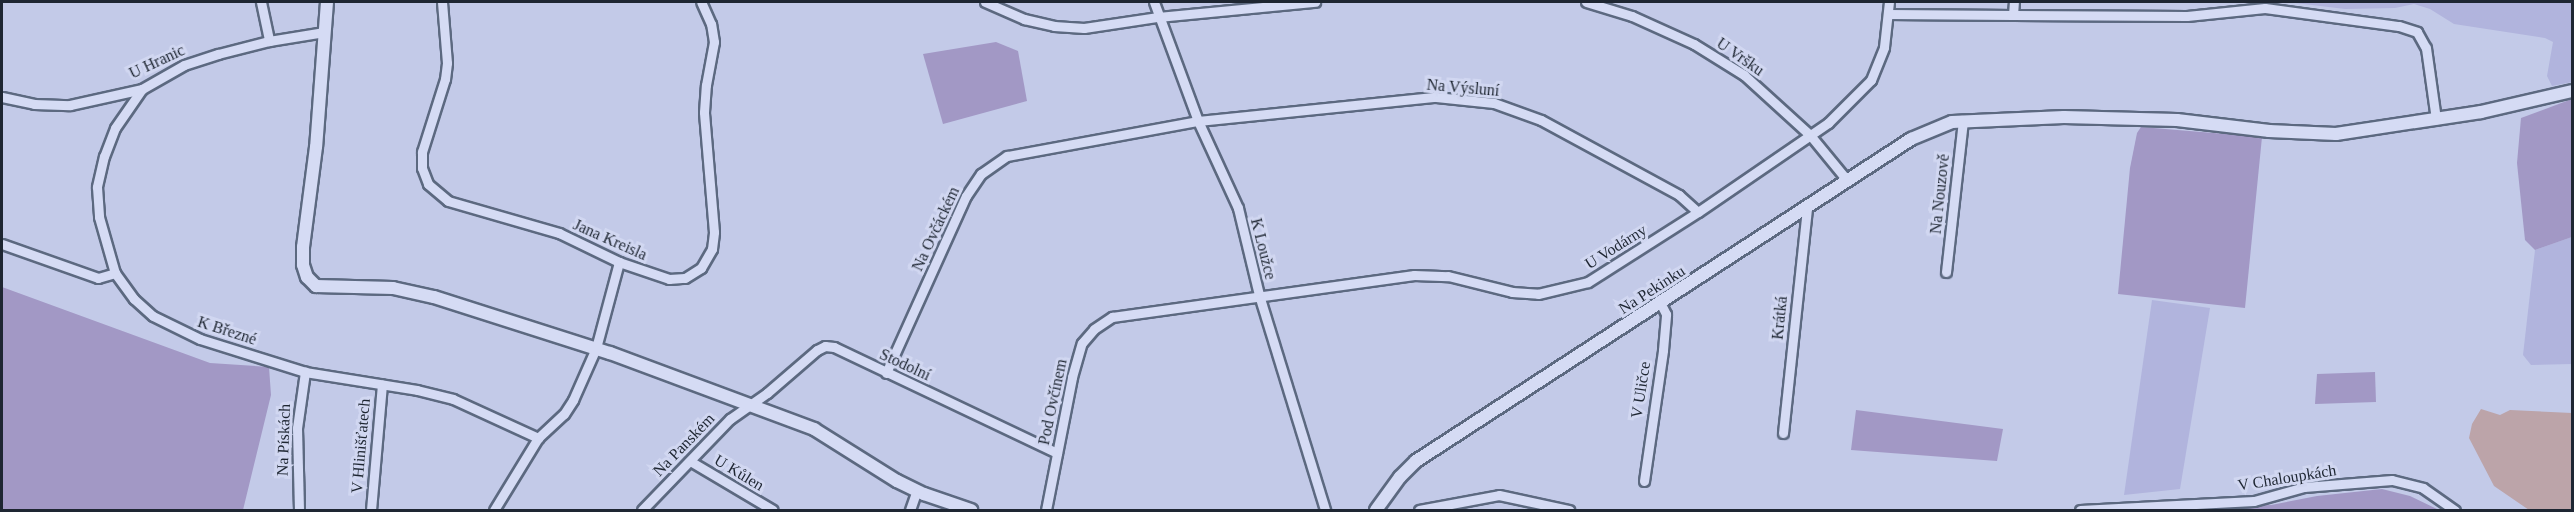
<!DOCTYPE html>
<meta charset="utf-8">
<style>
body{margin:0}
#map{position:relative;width:2574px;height:512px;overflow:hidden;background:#c3cae8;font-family:Georgia,serif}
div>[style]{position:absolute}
.farmland>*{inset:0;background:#b1b4dd}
.green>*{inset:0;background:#a298c5}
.water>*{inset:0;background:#bca4a9}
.roads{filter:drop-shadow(2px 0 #5c6980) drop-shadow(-2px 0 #5c6980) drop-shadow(0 2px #5c6980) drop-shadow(0 -2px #5c6980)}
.minor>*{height:9px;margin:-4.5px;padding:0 4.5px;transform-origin:4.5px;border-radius:4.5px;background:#d5dbf4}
.tertiary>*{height:12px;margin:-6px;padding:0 6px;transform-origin:6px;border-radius:6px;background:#d5dbf4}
span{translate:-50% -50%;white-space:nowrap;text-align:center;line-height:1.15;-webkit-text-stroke:6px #d1d7f1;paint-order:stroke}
.street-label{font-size:16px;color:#1e2632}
.frame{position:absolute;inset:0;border:3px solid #1e2632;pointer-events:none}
</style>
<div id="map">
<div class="farmland">
<i style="clip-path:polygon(2287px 2px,2572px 2px,2572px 82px,2552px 86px,2547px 76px,2553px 42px,2545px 38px,2454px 24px,2430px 9px,2414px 4px,2395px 8px,2345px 9px)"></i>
<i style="clip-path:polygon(2572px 237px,2572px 364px,2531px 365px,2523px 355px,2535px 250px)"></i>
<i style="clip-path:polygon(2152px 300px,2210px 308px,2180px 489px,2124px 495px)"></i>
</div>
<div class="green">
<i style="clip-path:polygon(996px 42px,1018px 51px,1027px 101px,943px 124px,923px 54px)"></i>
<i style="clip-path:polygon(2572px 99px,2572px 237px,2535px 250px,2525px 240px,2517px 163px,2521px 118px)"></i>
<i style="clip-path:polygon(2141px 127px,2262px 137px,2245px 308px,2118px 294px,2130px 168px,2137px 133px)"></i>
<i style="clip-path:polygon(2px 287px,210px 363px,269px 367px,271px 395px,243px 510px,2px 510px)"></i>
<i style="clip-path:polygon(2375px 372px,2376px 402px,2315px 404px,2317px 374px)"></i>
<i style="clip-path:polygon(1856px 410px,2003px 429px,1997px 461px,1851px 450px)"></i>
<i style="clip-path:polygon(2382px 489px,2410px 496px,2439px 510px,2138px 510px,2271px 505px,2317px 496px)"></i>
</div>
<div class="water">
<i style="clip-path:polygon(2481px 409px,2500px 415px,2510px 410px,2572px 413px,2572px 510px,2529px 510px,2494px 486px,2469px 438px,2472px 424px)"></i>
</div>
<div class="roads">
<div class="minor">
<i style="left:261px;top:2px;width:40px;rotate:78deg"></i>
<i style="left:442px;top:2px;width:61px;rotate:85.3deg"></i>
<i style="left:447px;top:63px;width:16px;rotate:97deg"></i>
<i style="left:445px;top:79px;width:77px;rotate:107.5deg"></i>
<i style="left:422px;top:152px;width:16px;rotate:90deg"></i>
<i style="left:422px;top:168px;width:17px;rotate:69deg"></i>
<i style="left:428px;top:184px;width:26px;rotate:40deg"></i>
<i style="left:448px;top:201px;width:116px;rotate:16.1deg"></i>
<i style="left:559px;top:233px;width:67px;rotate:25.8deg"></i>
<i style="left:619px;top:262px;width:53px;rotate:18.8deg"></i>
<i style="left:669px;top:279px;width:16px;rotate:-4deg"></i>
<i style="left:685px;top:278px;width:19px;rotate:-32deg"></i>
<i style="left:701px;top:268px;width:22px;rotate:-60deg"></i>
<i style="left:712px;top:249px;width:17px;rotate:-83deg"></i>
<i style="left:714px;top:232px;width:120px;rotate:-94.8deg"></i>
<i style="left:704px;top:112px;width:27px;rotate:-86deg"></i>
<i style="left:706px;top:85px;width:44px;rotate:-79.5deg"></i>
<i style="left:714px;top:42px;width:18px;rotate:-99deg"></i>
<i style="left:711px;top:24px;width:24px;rotate:-114deg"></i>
<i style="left:985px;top:2px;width:43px;rotate:23.6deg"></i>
<i style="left:1024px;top:19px;width:31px;rotate:13deg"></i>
<i style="left:1054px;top:26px;width:30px;rotate:4deg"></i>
<i style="left:1084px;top:28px;width:75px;rotate:-8.5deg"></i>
<i style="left:1158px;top:17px;width:158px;rotate:-5.5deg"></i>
<i style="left:1154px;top:2px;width:127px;rotate:69.7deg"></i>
<i style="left:1198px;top:121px;width:96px;rotate:65.3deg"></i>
<i style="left:1238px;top:208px;width:89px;rotate:76.4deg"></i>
<i style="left:1259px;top:295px;width:225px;rotate:72.9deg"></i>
<i style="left:1586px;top:2px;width:48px;rotate:16.9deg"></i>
<i style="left:1632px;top:16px;width:68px;rotate:24.3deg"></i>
<i style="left:1694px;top:44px;width:59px;rotate:31.8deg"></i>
<i style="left:1744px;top:75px;width:89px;rotate:42.3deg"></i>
<i style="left:1810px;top:135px;width:58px;rotate:50.6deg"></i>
<i style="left:1888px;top:14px;width:125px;rotate:0.5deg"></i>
<i style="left:2013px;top:15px;width:13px;rotate:-86deg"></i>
<i style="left:2013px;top:15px;width:174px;rotate:0.3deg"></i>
<i style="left:2187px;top:16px;width:78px;rotate:-5.9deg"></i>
<i style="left:2265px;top:8px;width:135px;rotate:7.7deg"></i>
<i style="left:2399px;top:26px;width:19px;rotate:18deg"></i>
<i style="left:2417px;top:32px;width:18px;rotate:61deg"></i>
<i style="left:2426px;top:48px;width:72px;rotate:82deg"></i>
<i style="left:142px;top:89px;width:47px;rotate:124.7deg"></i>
<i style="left:115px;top:128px;width:30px;rotate:111deg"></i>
<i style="left:104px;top:156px;width:32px;rotate:103deg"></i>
<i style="left:97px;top:187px;width:30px;rotate:86deg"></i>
<i style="left:99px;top:217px;width:58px;rotate:74.1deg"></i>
<i style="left:115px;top:273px;width:32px;rotate:54deg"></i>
<i style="left:134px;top:299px;width:25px;rotate:42deg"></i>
<i style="left:153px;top:316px;width:52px;rotate:26.1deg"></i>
<i style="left:200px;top:339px;width:110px;rotate:17.4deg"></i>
<i style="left:305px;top:372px;width:113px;rotate:9.1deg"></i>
<i style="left:417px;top:390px;width:37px;rotate:14deg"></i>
<i style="left:453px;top:399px;width:94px;rotate:24.6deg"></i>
<i style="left:2px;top:97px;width:33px;rotate:12deg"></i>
<i style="left:34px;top:104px;width:36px;rotate:2deg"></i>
<i style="left:70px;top:105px;width:74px;rotate:-12.5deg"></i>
<i style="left:142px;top:89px;width:48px;rotate:-29.7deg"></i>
<i style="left:184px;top:65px;width:36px;rotate:-18deg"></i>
<i style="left:218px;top:54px;width:53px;rotate:-14.3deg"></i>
<i style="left:269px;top:41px;width:56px;rotate:-9.3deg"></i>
<i style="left:2px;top:244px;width:102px;rotate:19.5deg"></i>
<i style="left:98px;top:278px;width:18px;rotate:-16deg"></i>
<i style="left:1946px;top:272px;width:153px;rotate:-83.6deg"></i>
<i style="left:886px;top:373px;width:194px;rotate:-65.7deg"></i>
<i style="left:966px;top:196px;width:27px;rotate:-56deg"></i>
<i style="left:981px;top:174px;width:32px;rotate:-35deg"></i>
<i style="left:1007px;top:156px;width:194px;rotate:-10.4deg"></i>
<i style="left:1198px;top:121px;width:239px;rotate:-5.8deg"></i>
<i style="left:1436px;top:97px;width:58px;rotate:5.9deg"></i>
<i style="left:1494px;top:103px;width:50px;rotate:19.9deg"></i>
<i style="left:1541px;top:120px;width:157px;rotate:28.5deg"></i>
<i style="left:1679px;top:195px;width:25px;rotate:42deg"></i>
<i style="left:1783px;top:433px;width:227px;rotate:-83.9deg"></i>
<i style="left:690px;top:461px;width:96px;rotate:30.6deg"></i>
<i style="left:1644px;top:481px;width:132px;rotate:-81.7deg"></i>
<i style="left:1663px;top:350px;width:36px;rotate:-85deg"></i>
<i style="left:1666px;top:314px;width:11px;rotate:-117deg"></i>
<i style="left:299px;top:510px;width:82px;rotate:-91.4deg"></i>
<i style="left:297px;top:428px;width:57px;rotate:-81.9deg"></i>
<i style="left:371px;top:510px;width:126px;rotate:-85deg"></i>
<i style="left:494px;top:510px;width:84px;rotate:-58.6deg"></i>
<i style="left:538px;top:438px;width:35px;rotate:-43deg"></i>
<i style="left:564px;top:414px;width:17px;rotate:-57deg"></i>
<i style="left:573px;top:400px;width:57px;rotate:-66.1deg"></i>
<i style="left:596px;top:348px;width:89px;rotate:-75deg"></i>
<i style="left:642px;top:510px;width:127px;rotate:-46deg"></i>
<i style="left:730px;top:419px;width:45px;rotate:-35.1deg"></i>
<i style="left:767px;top:393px;width:66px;rotate:-40.7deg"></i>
<i style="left:817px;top:350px;width:9px;rotate:-27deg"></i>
<i style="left:825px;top:346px;width:9px;rotate:6deg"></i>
<i style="left:834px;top:347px;width:247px;rotate:25.4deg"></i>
<i style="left:910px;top:510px;width:21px;rotate:-71deg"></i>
<i style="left:1046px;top:510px;width:136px;rotate:-78.9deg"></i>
<i style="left:1072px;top:377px;width:35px;rotate:-74deg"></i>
<i style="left:1082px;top:343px;width:18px;rotate:-49deg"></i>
<i style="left:1094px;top:329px;width:22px;rotate:-34deg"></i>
<i style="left:1112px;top:317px;width:305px;rotate:-7.9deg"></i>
<i style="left:1414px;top:275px;width:34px;rotate:2deg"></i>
<i style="left:1448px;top:276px;width:66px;rotate:14deg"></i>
<i style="left:1512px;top:292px;width:26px;rotate:4deg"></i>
<i style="left:1538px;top:294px;width:51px;rotate:-13.5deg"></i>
<i style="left:1588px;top:282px;width:130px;rotate:-32.5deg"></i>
<i style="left:1698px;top:212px;width:158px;rotate:-34.4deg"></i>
<i style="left:1828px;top:123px;width:61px;rotate:-45deg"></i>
<i style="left:1871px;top:80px;width:35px;rotate:-68deg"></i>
<i style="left:1884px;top:47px;width:45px;rotate:-83.7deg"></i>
<i style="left:1419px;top:510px;width:81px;rotate:-10.6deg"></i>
<i style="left:1499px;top:495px;width:72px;rotate:12.1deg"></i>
<i style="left:2080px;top:510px;width:174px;rotate:-3deg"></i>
<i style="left:2254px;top:501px;width:52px;rotate:-15.6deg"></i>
<i style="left:2304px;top:487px;width:88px;rotate:-4.5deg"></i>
<i style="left:2392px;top:480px;width:32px;rotate:14deg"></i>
<i style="left:2423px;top:488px;width:39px;rotate:35deg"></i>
</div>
<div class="tertiary">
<i style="left:327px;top:2px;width:145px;rotate:94.3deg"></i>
<i style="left:316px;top:147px;width:101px;rotate:97.4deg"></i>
<i style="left:303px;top:247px;width:18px;rotate:90deg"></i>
<i style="left:303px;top:265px;width:13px;rotate:72deg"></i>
<i style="left:307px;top:277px;width:13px;rotate:45deg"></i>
<i style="left:316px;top:286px;width:77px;rotate:1.5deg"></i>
<i style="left:393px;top:288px;width:42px;rotate:12.4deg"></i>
<i style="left:434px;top:297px;width:185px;rotate:17.7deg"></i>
<i style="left:610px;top:353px;width:218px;rotate:20.4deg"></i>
<i style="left:814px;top:429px;width:98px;rotate:32.1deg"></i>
<i style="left:897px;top:481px;width:30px;rotate:26deg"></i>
<i style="left:924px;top:494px;width:50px;rotate:18.8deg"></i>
<i style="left:1376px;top:510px;width:41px;rotate:-54deg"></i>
<i style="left:1400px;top:477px;width:23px;rotate:-45deg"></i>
<i style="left:1416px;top:461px;width:591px;rotate:-33.04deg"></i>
<i style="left:1911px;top:139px;width:44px;rotate:-22.5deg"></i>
<i style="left:1952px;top:122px;width:112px;rotate:-2.6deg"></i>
<i style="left:2064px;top:117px;width:113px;rotate:1.5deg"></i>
<i style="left:2177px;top:120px;width:93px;rotate:6.8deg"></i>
<i style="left:2269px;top:131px;width:67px;rotate:2.6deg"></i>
<i style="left:2336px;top:134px;width:147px;rotate:-8.6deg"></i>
<i style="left:2481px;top:112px;width:93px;rotate:-13deg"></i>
</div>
</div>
<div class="street-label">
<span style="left:1740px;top:57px;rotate:35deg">U Vršku</span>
<span style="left:157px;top:62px;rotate:-25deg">U Hranic</span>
<span style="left:1463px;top:88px;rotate:5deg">Na Výsluní</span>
<span style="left:1940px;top:194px;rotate:-84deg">Na Nouzově</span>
<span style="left:936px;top:229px;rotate:-65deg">Na Ovčáckém</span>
<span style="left:610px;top:240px;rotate:24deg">Jana Kreisla</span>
<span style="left:1616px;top:247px;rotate:-32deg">U Vodárny</span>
<span style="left:1263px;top:249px;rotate:76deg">K Loužce</span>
<span style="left:1652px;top:290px;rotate:-33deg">Na Pekinku</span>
<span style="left:1780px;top:318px;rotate:-84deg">Krátká</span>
<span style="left:227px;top:331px;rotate:18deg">K Březné</span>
<span style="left:905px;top:365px;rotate:25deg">Stodolní</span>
<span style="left:1641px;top:390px;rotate:-81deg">V Uličce</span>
<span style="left:1053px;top:402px;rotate:-78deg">Pod Ovčínem</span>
<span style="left:284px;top:440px;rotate:-88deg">Na Pískách</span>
<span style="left:684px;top:445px;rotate:-46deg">Na Panském</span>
<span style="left:361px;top:446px;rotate:-85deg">V Hlinišťatech</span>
<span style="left:739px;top:473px;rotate:31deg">U Kůlen</span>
<span style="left:2287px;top:478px;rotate:-9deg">V Chaloupkách</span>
</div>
<div class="frame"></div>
</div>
